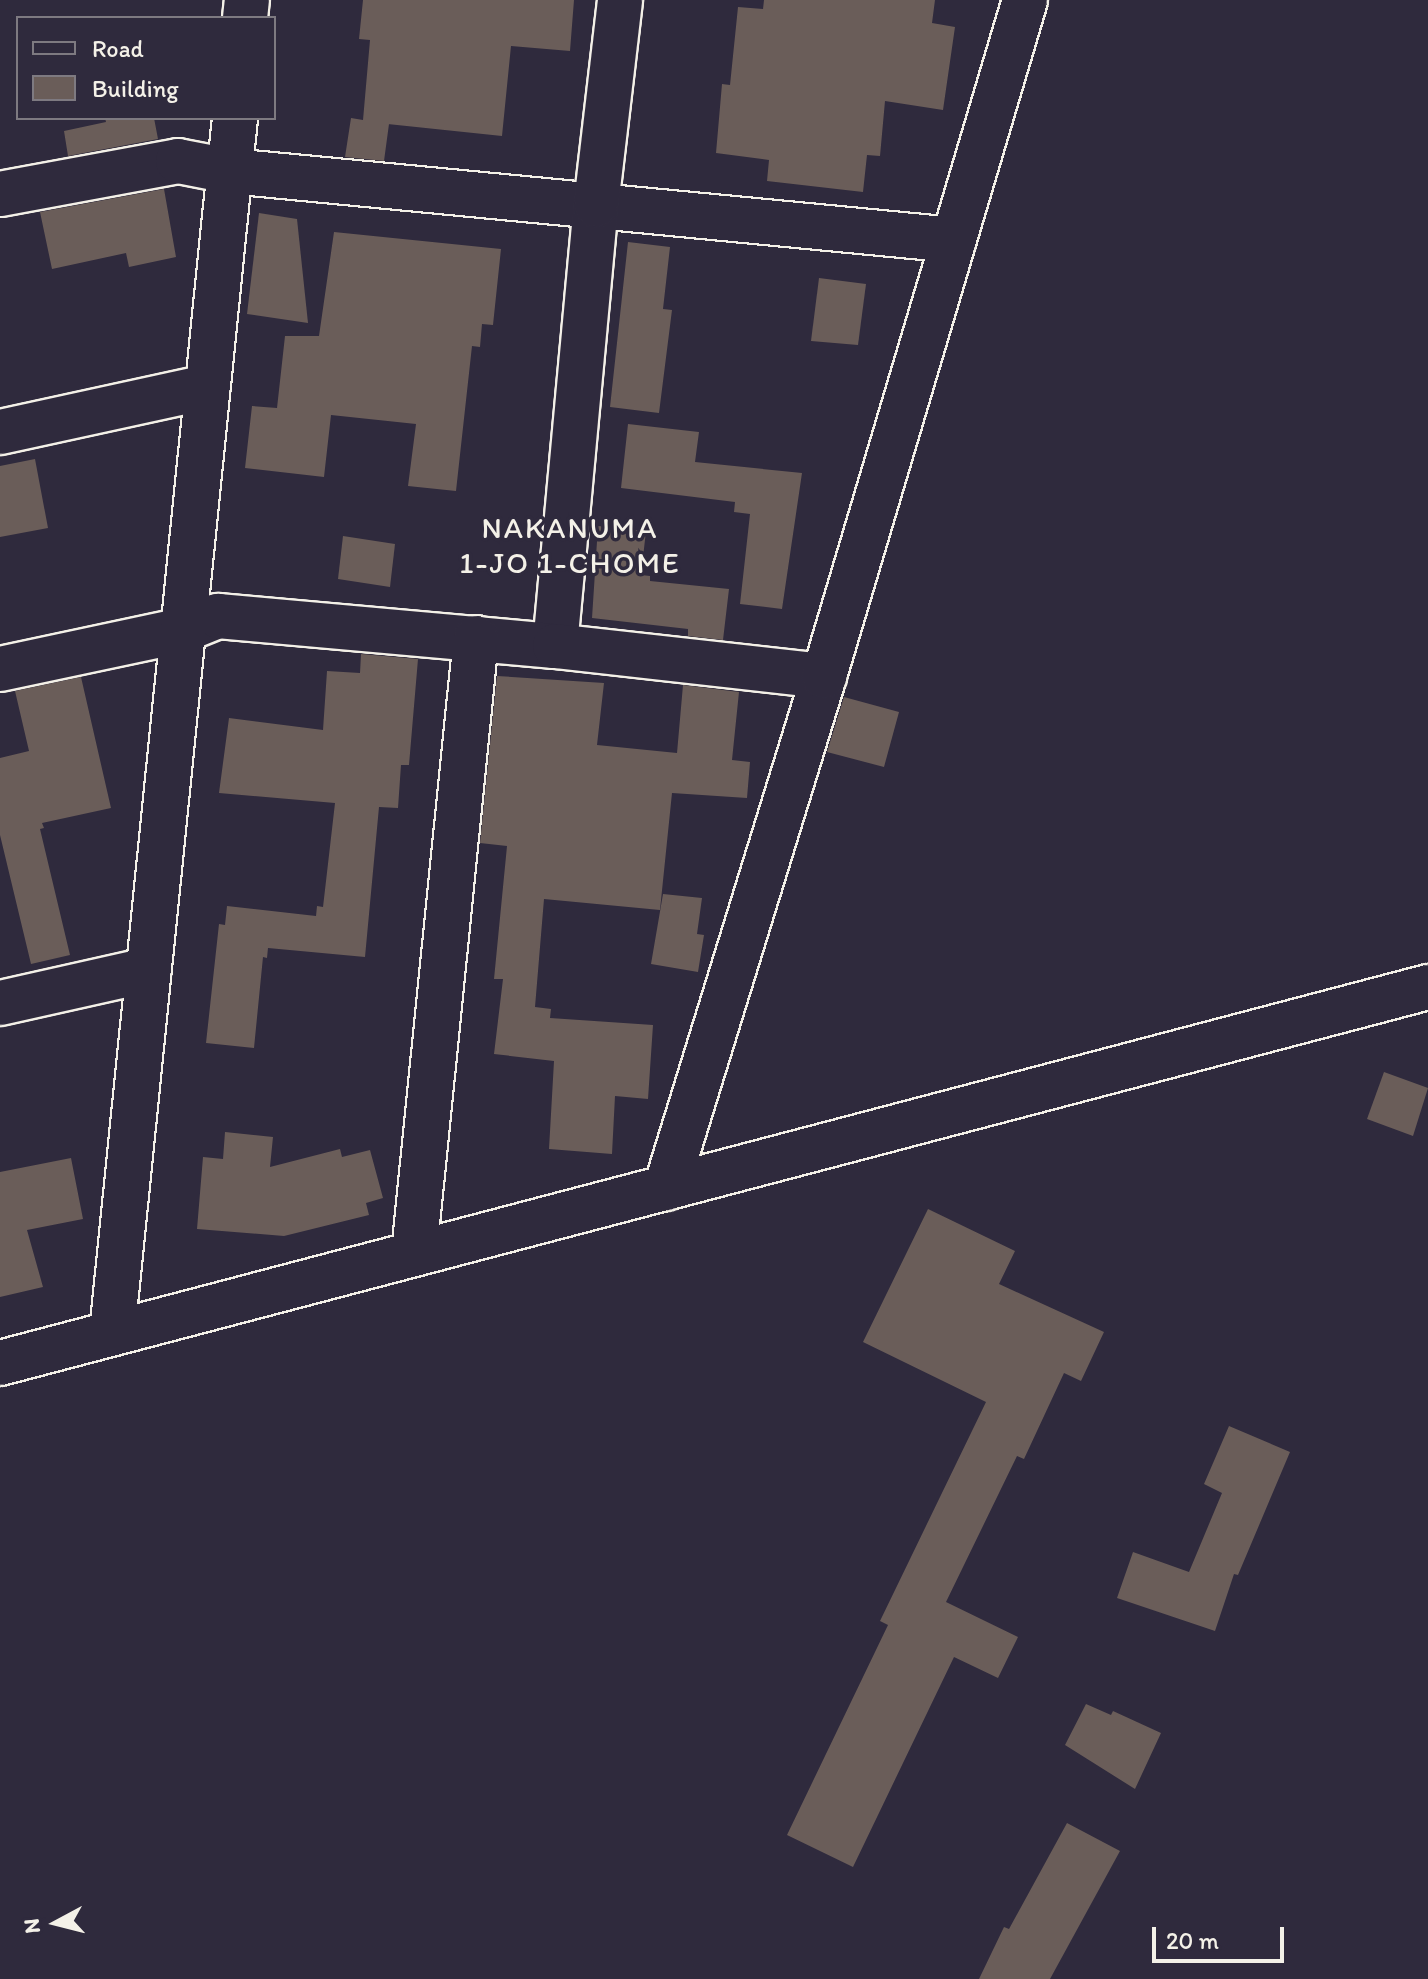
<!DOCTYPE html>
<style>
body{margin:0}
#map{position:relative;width:1428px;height:1979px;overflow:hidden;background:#2f2a3d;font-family:Itim,sans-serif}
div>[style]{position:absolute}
.building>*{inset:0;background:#6a5d59}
.roads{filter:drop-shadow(2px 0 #f4f1e8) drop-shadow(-2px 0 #f4f1e8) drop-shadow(0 2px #f4f1e8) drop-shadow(0 -2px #f4f1e8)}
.minor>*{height:44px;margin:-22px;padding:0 22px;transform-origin:22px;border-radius:22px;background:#2f2a3d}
span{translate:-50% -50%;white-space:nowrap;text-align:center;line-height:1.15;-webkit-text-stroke:7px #2f2a3d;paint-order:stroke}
.neighbourhood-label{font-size:30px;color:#f4f1e8;letter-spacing:2px}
.legend{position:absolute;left:16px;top:16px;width:260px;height:104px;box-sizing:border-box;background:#2f2a3d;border:2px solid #7e7a81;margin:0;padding:10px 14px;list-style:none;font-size:24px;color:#f4f1e8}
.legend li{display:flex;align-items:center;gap:16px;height:40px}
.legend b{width:40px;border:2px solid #7e7a81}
.north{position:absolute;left:16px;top:1883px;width:80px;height:80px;-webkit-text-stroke:6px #2f2a3d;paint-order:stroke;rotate:263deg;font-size:22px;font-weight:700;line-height:32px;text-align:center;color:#f4f1e8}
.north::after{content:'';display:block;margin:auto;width:28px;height:36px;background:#f4f1e8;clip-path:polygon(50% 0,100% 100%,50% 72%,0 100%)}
.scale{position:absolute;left:1152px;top:1927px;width:132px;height:36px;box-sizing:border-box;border:4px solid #f4f1e8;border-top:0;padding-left:10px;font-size:24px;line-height:28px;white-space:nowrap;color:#f4f1e8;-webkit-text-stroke:6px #2f2a3d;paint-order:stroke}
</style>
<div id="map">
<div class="building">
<i style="clip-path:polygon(363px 0,574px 0,570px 51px,511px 46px,502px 136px,378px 123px,389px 124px,384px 161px,345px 157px,351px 118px,363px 120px,370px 40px,359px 39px)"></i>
<i style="clip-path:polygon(764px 0,935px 0,932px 23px,955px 27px,943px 110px,885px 101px,880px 156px,867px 155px,863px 192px,767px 181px,769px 160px,716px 153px,722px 84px,730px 85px,738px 7px,763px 9px)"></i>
<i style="clip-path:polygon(105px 118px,154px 118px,158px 139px,68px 156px,64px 131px,106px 122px)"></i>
<i style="clip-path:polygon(164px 189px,176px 257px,129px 267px,126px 253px,52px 269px,40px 212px)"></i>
<i style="clip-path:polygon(259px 213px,297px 219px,308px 323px,247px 314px)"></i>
<i style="clip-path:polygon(334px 232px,501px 249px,493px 325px,482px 324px,480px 347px,472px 346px,456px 491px,408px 486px,416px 424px,331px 415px,324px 477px,245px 468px,252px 406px,277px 408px,285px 336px,319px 336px)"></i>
<i style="clip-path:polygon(628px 242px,670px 247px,663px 309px,672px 310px,659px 413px,610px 407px)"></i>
<i style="clip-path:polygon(819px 278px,866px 284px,858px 345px,811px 341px)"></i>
<i style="clip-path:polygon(628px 424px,699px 432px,695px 462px,802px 473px,782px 609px,740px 604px,750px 514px,734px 512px,735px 502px,621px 488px)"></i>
<i style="clip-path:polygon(35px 459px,48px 528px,0 537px,0 466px)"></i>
<i style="clip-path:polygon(598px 526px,646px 531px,641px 575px,650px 576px,650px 581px,729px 589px,723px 640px,688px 636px,688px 629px,592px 618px)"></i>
<i style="clip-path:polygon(343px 536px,395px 544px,390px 587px,338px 579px)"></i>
<i style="clip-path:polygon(361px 654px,418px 659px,409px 765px,401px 765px,398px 808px,379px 807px,365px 957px,268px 948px,267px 958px,263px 957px,254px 1048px,206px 1043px,219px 924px,225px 925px,227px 906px,316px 916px,317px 906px,323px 907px,335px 803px,219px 793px,229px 718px,323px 730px,327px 671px,360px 673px)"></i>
<i style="clip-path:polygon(497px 676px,604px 683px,597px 745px,677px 753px,683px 685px,739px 692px,732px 760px,750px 762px,747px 798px,672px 793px,660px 910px,544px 899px,535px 1007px,551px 1009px,550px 1018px,653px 1025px,648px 1099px,615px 1096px,612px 1154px,549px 1149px,554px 1061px,494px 1054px,503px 979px,494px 979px,507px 846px,480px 843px)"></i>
<i style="clip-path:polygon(81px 677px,111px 808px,42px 823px,44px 828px,40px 829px,70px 955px,31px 964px,0 835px,0 758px,29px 751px,15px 691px)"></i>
<i style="clip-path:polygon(844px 697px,899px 712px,884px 767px,827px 752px)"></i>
<i style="clip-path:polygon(663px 894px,702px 898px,697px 934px,704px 935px,698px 972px,651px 964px)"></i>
<i style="clip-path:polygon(1384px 1072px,1428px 1088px,1413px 1136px,1367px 1119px)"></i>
<i style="clip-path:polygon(225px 1132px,273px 1137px,270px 1167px,340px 1149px,342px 1157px,370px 1150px,383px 1198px,366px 1203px,369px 1215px,284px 1236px,197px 1229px,203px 1157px,223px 1159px)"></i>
<i style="clip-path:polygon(71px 1158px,83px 1219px,27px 1230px,43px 1287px,0 1297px,0 1172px)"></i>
<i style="clip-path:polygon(928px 1209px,1015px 1251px,999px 1284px,1104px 1332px,1081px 1381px,1064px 1373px,1024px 1459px,1017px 1456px,946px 1602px,1018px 1637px,998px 1678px,954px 1657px,853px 1867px,787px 1835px,888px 1625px,880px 1621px,986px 1402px,863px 1342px)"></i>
<i style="clip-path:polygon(1229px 1426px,1290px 1452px,1238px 1575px,1234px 1574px,1215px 1631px,1117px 1598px,1133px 1552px,1189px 1572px,1222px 1493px,1204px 1484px)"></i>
<i style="clip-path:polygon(1086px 1704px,1111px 1715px,1113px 1711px,1161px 1733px,1135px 1789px,1065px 1745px)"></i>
<i style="clip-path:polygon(1067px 1823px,1120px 1851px,1050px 1979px,979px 1979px,1004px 1927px,1009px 1929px)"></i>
</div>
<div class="roads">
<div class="minor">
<i style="left:245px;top:18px;width:18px;rotate:-84deg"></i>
<i style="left:0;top:194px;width:181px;rotate:-10.5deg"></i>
<i style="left:178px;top:161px;width:53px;rotate:10.9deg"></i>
<i style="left:230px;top:171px;width:727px;rotate:5.44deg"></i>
<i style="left:0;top:432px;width:212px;rotate:-12.3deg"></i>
<i style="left:555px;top:646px;width:443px;rotate:-84.7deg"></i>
<i style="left:596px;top:205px;width:206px;rotate:-83.3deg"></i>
<i style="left:0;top:669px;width:187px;rotate:-12deg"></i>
<i style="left:183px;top:630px;width:38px;rotate:-22deg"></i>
<i style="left:218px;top:616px;width:338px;rotate:5.1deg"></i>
<i style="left:555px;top:646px;width:271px;rotate:6.4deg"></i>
<i style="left:0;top:1003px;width:152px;rotate:-12.6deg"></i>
<i style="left:666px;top:1188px;width:536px;rotate:-72.85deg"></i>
<i style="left:824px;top:676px;width:705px;rotate:-73.44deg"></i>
<i style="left:414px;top:1253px;width:618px;rotate:-84.24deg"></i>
<i style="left:112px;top:1333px;width:1221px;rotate:-84.22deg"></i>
<i style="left:0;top:1363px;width:1477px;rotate:-14.75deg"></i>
</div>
</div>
<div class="neighbourhood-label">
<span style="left:570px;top:545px">NAKANUMA<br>1-JO 1-CHOME</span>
</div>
<ul class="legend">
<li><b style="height:10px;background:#2f2a3d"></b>Road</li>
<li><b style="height:22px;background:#6a5d59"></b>Building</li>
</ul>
<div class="north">N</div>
<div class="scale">20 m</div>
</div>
